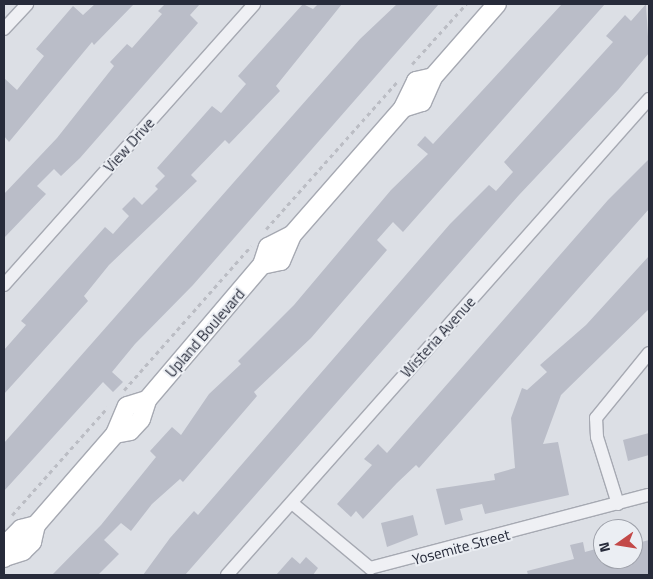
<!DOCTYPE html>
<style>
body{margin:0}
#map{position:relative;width:653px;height:579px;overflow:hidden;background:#dcdfe5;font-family:"Titillium Web",sans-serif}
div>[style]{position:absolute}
.building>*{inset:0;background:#babdc8}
.path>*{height:2.5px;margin-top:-1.25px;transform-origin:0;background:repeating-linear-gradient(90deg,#bbbdc4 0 4px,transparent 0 8px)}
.roads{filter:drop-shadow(1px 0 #a6a9b2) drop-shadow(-1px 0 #a6a9b2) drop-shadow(0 1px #a6a9b2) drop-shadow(0 -1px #a6a9b2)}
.street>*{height:12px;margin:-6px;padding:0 6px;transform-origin:6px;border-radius:6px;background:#eff0f4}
.secondary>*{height:18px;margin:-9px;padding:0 9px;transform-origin:9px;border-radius:9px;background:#fff}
span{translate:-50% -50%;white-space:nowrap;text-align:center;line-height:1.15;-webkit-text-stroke:4px #ebeef3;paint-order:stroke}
.street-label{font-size:15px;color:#272b3a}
.frame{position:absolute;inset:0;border:5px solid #272b3a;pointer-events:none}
.north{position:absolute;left:593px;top:519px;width:50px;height:50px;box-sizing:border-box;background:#ebeef3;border:1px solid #9da0a9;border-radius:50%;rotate:257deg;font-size:14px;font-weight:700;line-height:20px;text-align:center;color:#272b3a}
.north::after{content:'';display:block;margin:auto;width:18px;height:22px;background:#c34948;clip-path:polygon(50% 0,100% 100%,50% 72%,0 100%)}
</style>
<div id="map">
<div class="building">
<i style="clip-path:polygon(95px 4px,134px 4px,94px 45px,92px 42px,9px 142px,4px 136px,4px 78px,17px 90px,44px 56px,36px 49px,73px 6px,83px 15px)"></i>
<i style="clip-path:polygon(165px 4px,200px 4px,190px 15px,198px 23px,80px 158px,61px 176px,54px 169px,37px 186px,46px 194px,4px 238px,4px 194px,57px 138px,114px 66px,110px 62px,127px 44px,132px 48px,162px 14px,158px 11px)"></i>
<i style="clip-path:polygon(303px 4px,313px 9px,318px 4px,342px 4px,276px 86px,280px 91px,229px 144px,225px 140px,191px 175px,197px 181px,109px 265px,84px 296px,88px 301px,4px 394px,4px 350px,26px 325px,21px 321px,105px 227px,113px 234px,129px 216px,122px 209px,134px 197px,142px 205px,158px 189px,155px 186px,165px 176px,157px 168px,212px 106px,221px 113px,246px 84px,238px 76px)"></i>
<i style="clip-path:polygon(397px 4px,439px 4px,193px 285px,135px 344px,112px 372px,123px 382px,113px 392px,103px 382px,4px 491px,4px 443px,360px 39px)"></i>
<i style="clip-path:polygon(562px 4px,605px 4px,403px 232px,393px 222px,377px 240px,387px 250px,311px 338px,254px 392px,257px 396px,183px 482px,180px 479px,152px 504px,131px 531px,121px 523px,104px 540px,119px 554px,98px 575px,52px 575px,101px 525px,156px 457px,150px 451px,172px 427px,181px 435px,209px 394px,241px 364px,238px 361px,294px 305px,391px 190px,428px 154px,417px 145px,425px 136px,433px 144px)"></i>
<i style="clip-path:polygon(646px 4px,649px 53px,618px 90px,519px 195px,185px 575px,143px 575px,170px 538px,194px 511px,198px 515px,450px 224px,489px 185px,496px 191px,513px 172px,504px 162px,613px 42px,606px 36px,625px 15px,631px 21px)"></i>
<i style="clip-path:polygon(649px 159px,649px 209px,419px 468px,416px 465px,397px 483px,363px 519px,356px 511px,351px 517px,337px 504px,372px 465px,364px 459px,378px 444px,387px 453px,608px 200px)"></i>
<i style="clip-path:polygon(649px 256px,649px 309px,561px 395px,543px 444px,558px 442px,569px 495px,485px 514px,482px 504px,460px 509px,463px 520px,445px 525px,436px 489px,495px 480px,494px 474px,515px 468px,511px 418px,522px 388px,527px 390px,547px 372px,540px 365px,586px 325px)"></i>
<i style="clip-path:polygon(649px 433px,649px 455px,628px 461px,623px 440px)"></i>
<i style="clip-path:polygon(413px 515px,418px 535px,387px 547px,381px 523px)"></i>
<i style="clip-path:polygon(649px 540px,649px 575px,528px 575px,527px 571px,574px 559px,570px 545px,583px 542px,585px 552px,603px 547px,603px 559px,638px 559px,634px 544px)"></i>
<i style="clip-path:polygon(292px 557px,300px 564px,306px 557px,318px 568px,313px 575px,276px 575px)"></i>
</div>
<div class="path">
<i style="left:412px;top:64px;width:81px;rotate:-48deg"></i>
<i style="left:266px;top:229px;width:197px;rotate:-48.3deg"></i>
<i style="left:124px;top:390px;width:192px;rotate:-48.6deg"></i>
<i style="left:12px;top:515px;width:144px;rotate:-48.4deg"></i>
</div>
<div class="roads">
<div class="street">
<i style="left:4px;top:29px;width:34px;rotate:-47deg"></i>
<i style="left:4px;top:285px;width:376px;rotate:-48.3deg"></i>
<i style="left:292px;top:503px;width:102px;rotate:39.8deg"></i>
<i style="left:370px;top:568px;width:288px;rotate:-14.7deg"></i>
<i style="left:618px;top:504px;width:70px;rotate:-107.4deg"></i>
<i style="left:597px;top:437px;width:19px;rotate:-93deg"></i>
<i style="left:596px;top:418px;width:84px;rotate:-50.8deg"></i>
<i style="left:227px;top:575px;width:636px;rotate:-48.44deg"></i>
</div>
<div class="secondary">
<i style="left:403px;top:108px;width:20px;rotate:-18deg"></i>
<i style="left:422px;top:102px;width:27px;rotate:-66deg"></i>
<i style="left:433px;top:77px;width:97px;rotate:-48.8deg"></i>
<i style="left:262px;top:265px;width:19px;rotate:-12deg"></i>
<i style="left:281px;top:261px;width:28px;rotate:-67deg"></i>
<i style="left:292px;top:235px;width:169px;rotate:-48.8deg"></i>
<i style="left:403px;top:108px;width:30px;rotate:-64deg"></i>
<i style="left:416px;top:81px;width:17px;rotate:-13deg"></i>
<i style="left:115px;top:434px;width:15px;rotate:-11deg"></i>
<i style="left:130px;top:431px;width:16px;rotate:-47deg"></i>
<i style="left:141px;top:419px;width:20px;rotate:-72deg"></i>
<i style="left:147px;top:400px;width:177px;rotate:-49.6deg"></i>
<i style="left:262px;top:265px;width:19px;rotate:-72deg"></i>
<i style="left:268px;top:247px;width:27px;rotate:-27deg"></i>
<i style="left:5px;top:557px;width:19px;rotate:-18deg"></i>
<i style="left:23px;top:551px;width:13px;rotate:-45deg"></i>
<i style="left:32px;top:542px;width:17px;rotate:-77deg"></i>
<i style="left:36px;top:525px;width:121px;rotate:-49deg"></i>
<i style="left:115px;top:434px;width:30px;rotate:-67deg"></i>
<i style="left:127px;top:406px;width:21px;rotate:-17deg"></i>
<i style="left:4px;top:558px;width:19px;rotate:-72deg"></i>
<i style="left:10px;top:540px;width:16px;rotate:-45deg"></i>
<i style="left:21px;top:529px;width:16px;rotate:-15deg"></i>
</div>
</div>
<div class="street-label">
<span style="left:129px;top:145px;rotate:-48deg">View Drive</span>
<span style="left:205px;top:333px;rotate:-49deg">Upland Boulevard</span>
<span style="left:438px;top:337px;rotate:-48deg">Wisteria Avenue</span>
<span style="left:461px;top:547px;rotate:-15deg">Yosemite Street</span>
</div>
<div class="frame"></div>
<div class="north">N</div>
</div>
